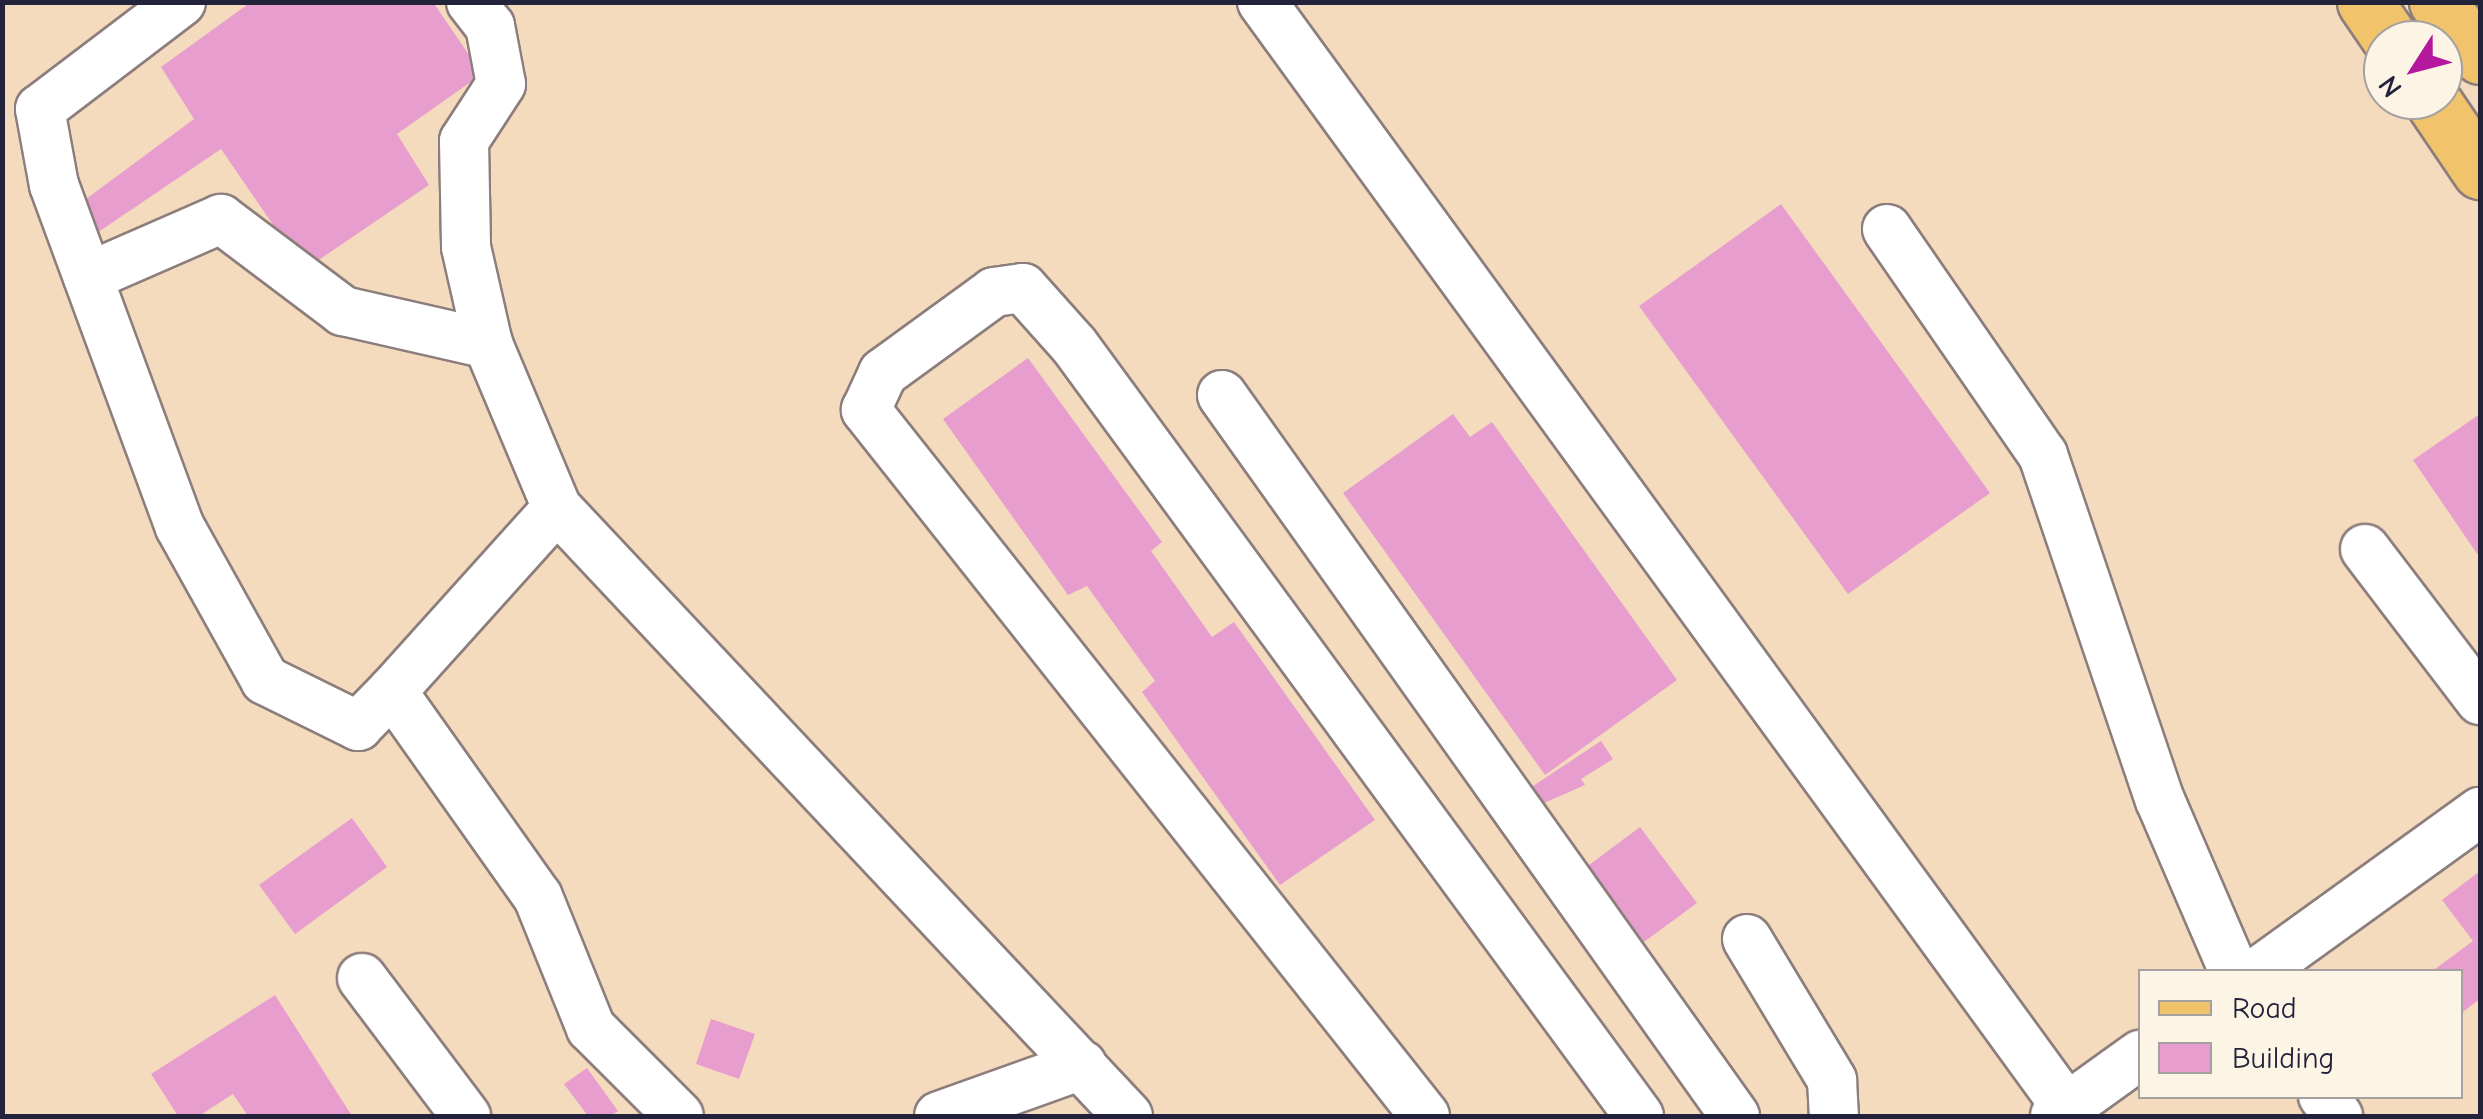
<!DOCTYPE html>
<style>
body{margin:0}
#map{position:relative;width:2483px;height:1119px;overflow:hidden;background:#f5dbbe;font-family:"Comic Neue",sans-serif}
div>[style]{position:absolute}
.building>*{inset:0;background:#e79dcd}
.roads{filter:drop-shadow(2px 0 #8c7e7c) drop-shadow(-2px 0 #8c7e7c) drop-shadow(0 2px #8c7e7c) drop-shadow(0 -2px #8c7e7c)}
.minor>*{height:48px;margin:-24px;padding:0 24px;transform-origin:24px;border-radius:24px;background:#fff}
.major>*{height:55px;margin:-27.5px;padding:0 27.5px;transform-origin:27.5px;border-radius:27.5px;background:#f1c36a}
span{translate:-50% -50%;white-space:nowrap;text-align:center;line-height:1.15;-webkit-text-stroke:9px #fcf5e5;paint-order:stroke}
.frame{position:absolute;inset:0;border:5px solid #22223b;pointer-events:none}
.legend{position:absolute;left:2138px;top:969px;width:325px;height:130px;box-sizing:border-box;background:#fcf5e5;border:2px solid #a5a1a1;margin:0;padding:12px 18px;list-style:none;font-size:30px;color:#22223b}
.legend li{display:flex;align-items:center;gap:20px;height:50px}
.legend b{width:50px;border:2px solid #a5a1a1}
.north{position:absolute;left:2363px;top:20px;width:100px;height:100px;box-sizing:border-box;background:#fcf5e5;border:2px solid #a5a1a1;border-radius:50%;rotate:234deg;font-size:28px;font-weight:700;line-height:40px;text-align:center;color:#22223b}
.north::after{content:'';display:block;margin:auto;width:35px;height:45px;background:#b5179e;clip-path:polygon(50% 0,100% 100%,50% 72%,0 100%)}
</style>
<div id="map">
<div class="building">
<i style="clip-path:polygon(251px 2px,433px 2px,482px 74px,397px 134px,429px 185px,304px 270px,221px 149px,91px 237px,74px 208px,194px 119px,161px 67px)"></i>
<i style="clip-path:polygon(1781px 204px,1990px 493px,1848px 594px,1639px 306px)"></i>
<i style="clip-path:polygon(1028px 358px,1162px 542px,1151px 551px,1212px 637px,1234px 622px,1375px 820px,1280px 885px,1142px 692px,1155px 681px,1087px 586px,1068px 595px,943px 419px)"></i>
<i style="clip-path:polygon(1453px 414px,1470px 437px,1492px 422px,1677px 680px,1545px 775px,1343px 493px)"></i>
<i style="clip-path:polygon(2480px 414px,2480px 558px,2413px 460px)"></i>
<i style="clip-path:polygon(1601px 741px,1613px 759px,1581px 779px,1585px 785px,1544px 803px,1533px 786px)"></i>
<i style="clip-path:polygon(352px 818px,387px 867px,295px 934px,259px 885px)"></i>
<i style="clip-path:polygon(1640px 827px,1697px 903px,1637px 947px,1581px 871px)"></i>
<i style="clip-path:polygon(2480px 871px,2480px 999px,2460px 1014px,2460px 972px,2431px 972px,2473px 941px,2442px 900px)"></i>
<i style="clip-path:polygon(275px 995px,352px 1116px,248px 1116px,233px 1094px,199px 1116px,178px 1116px,151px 1074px)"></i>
<i style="clip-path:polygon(711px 1019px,755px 1034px,739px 1079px,696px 1064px)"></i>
<i style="clip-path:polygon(587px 1068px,618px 1111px,610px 1116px,588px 1116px,564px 1084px)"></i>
</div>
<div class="roads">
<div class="minor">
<i style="left:181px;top:2px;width:177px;rotate:142.8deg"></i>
<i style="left:40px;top:109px;width:77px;rotate:79.6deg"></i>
<i style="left:54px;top:185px;width:364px;rotate:69.8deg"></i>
<i style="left:180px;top:527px;width:175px;rotate:60.9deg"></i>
<i style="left:265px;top:680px;width:104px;rotate:26.3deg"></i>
<i style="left:358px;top:726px;width:49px;rotate:-45.8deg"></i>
<i style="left:471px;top:2px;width:31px;rotate:52deg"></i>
<i style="left:490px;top:26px;width:59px;rotate:79.3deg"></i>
<i style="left:501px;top:84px;width:68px;rotate:123deg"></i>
<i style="left:464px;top:141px;width:106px;rotate:88.9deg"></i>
<i style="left:466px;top:247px;width:99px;rotate:77.2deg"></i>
<i style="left:488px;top:344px;width:178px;rotate:67.2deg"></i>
<i style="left:557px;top:508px;width:834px;rotate:46.8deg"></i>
<i style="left:1262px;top:2px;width:1368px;rotate:53.95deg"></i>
<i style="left:1887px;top:229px;width:275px;rotate:55.4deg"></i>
<i style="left:2043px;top:455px;width:364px;rotate:71.3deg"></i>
<i style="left:2160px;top:800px;width:187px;rotate:66.7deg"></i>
<i style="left:88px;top:277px;width:145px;rotate:-23.6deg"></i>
<i style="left:221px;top:219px;width:153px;rotate:37deg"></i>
<i style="left:343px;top:311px;width:149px;rotate:12.8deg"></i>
<i style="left:1222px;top:395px;width:885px;rotate:54.57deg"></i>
<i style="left:557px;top:508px;width:246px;rotate:132deg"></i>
<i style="left:392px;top:691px;width:252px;rotate:54.7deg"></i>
<i style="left:538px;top:897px;width:141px;rotate:68deg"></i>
<i style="left:591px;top:1028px;width:124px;rotate:45deg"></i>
<i style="left:2365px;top:549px;width:190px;rotate:52.7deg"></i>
<i style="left:1747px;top:939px;width:165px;rotate:58.9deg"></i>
<i style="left:1832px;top:1080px;width:36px;rotate:87deg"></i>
<i style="left:2258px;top:972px;width:274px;rotate:-35.8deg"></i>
<i style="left:362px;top:978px;width:173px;rotate:53deg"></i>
<i style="left:2323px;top:1096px;width:25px;rotate:53deg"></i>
<i style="left:939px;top:1116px;width:152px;rotate:-19.6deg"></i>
<i style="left:1425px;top:1116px;width:901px;rotate:-128.37deg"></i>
<i style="left:866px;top:410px;width:41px;rotate:-65.3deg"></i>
<i style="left:883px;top:373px;width:137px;rotate:-36.1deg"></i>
<i style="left:994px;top:292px;width:29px;rotate:-8deg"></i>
<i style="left:1023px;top:288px;width:76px;rotate:48.2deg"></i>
<i style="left:1074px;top:345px;width:956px;rotate:53.77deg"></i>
<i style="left:2055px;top:1116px;width:105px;rotate:-35.7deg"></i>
</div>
<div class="major">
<i style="left:2365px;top:2px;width:46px;rotate:55.6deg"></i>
<i style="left:2437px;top:2px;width:69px;rotate:51.5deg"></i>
<i style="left:2432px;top:100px;width:86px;rotate:55.9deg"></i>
</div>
</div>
<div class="frame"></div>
<ul class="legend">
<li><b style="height:12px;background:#f1c36a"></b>Road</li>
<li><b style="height:28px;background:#e79dcd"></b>Building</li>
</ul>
<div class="north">N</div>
</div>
